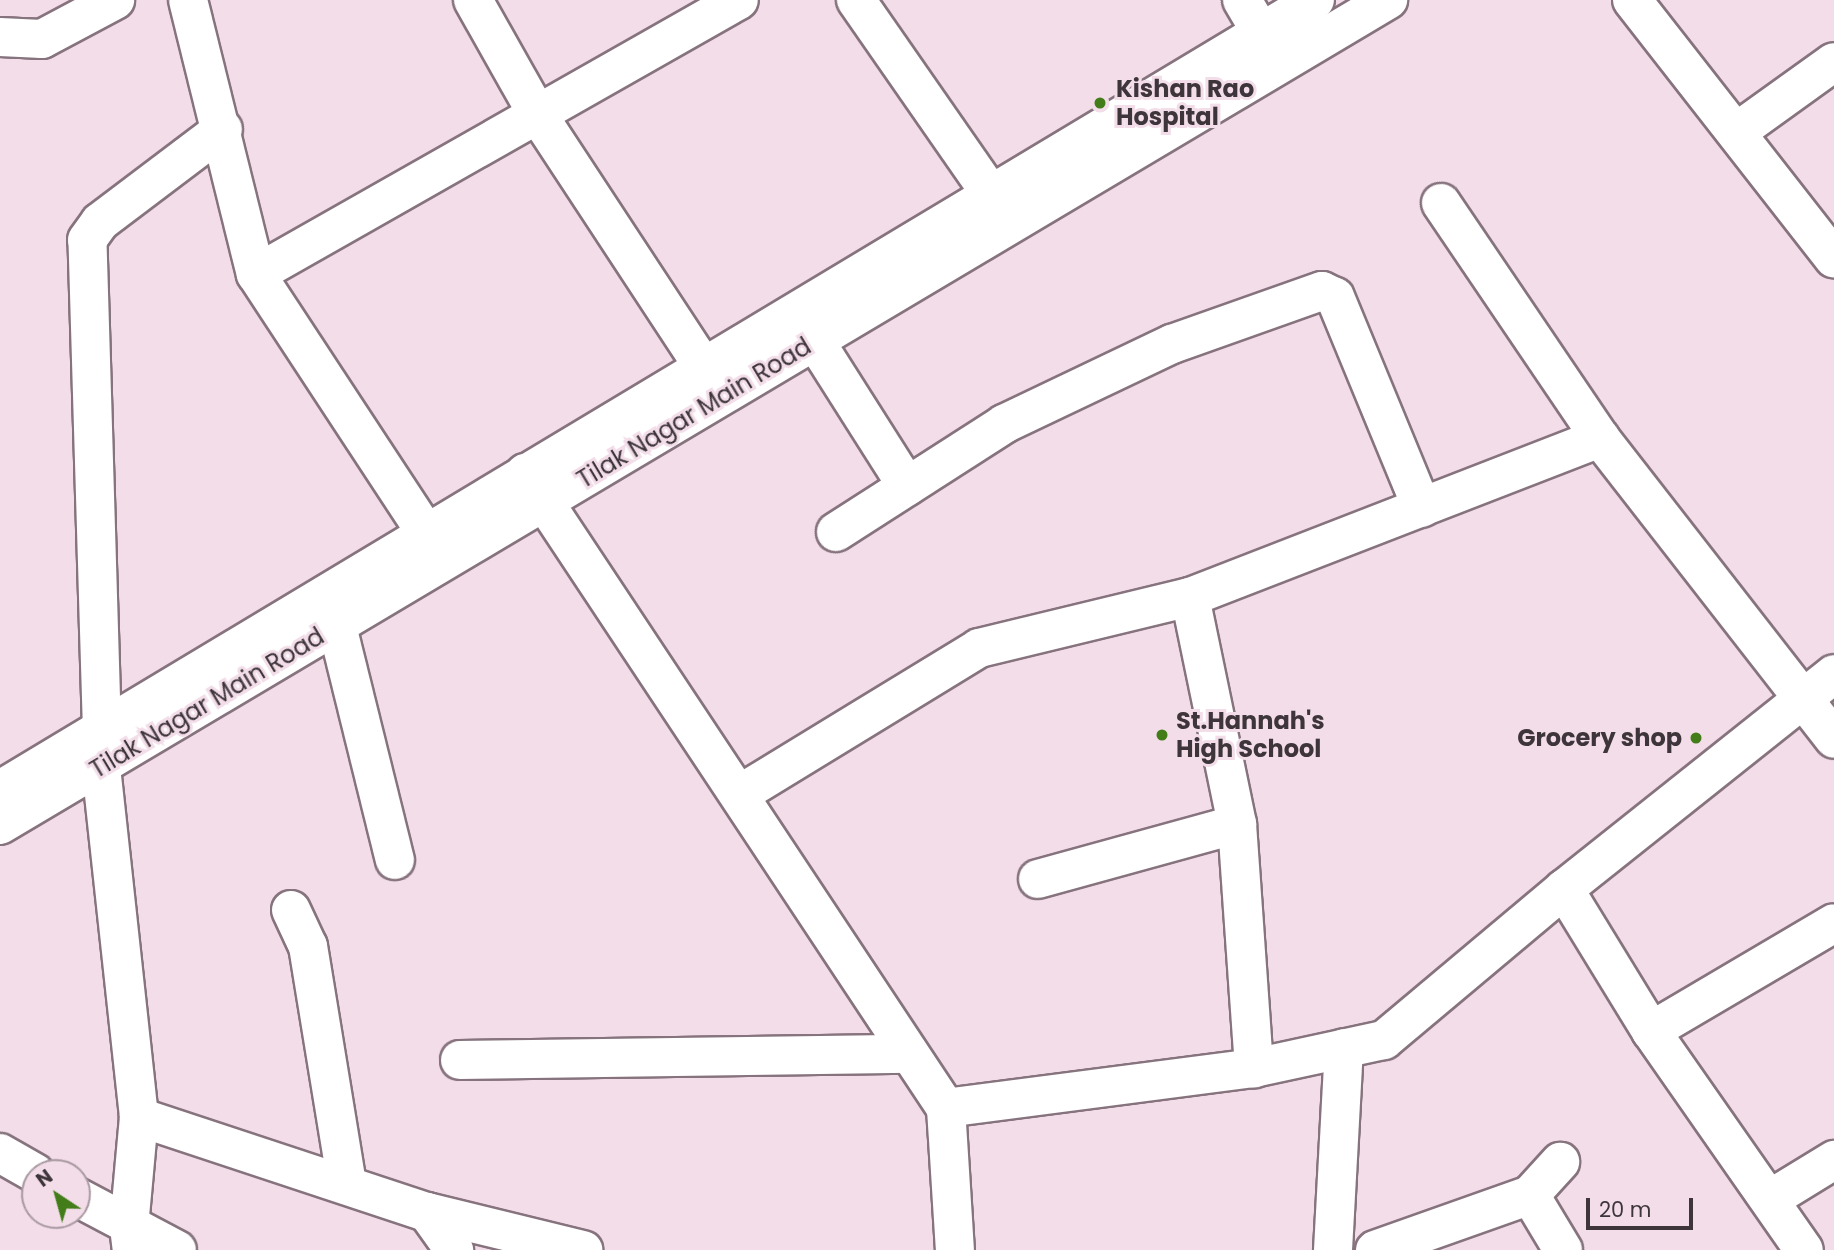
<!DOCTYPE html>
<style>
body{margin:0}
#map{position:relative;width:1834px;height:1250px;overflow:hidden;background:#f2dde8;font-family:Poppins,sans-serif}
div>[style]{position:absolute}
.roads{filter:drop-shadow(2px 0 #86737d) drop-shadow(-2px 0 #86737d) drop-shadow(0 2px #86737d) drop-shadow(0 -2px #86737d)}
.minor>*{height:38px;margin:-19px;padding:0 19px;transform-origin:19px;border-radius:19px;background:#fff}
.primary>*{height:38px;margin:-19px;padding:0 19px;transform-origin:19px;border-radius:19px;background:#fff}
.dots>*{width:19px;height:19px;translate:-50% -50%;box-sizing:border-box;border:4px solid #f2dde8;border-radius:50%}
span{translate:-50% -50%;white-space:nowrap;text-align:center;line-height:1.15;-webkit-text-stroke:6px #f2dde8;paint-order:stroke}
.poi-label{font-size:24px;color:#3d3539;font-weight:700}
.left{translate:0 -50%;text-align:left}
.right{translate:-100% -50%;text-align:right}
.street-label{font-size:24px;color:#3d3539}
.north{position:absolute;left:21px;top:1159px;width:70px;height:70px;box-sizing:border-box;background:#f2dde8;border:2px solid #aa9aa2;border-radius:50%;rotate:324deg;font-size:19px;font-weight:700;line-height:28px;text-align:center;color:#3d3539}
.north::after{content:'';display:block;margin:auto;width:24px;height:32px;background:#427d19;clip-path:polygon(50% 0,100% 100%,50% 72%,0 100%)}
.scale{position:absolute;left:1586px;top:1198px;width:107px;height:32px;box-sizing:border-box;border:4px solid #3d3539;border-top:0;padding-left:9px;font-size:21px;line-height:24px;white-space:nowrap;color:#3d3539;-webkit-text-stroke:5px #f2dde8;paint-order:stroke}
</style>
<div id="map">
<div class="roads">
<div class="minor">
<i style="left:188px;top:0;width:282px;rotate:76.1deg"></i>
<i style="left:256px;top:274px;width:310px;rotate:56.7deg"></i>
<i style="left:473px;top:0;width:129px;rotate:60.6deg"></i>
<i style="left:536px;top:112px;width:303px;rotate:56.7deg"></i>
<i style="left:856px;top:0;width:239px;rotate:55.2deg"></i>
<i style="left:1242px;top:0;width:71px;rotate:59.5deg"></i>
<i style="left:1632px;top:0;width:328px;rotate:52deg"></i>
<i style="left:0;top:37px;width:42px;rotate:2.7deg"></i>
<i style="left:42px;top:39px;width:83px;rotate:-28.1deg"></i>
<i style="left:1738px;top:131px;width:118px;rotate:-35.7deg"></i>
<i style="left:1441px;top:203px;width:284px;rotate:55.9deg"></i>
<i style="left:1600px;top:438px;width:381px;rotate:52.1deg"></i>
<i style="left:256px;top:274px;width:555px;rotate:-29.57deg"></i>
<i style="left:815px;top:341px;width:172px;rotate:57.6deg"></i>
<i style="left:525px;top:473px;width:762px;rotate:56.46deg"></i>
<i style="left:946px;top:1108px;width:142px;rotate:86.4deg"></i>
<i style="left:836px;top:532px;width:200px;rotate:-32.7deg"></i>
<i style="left:1004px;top:424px;width:186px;rotate:-25.5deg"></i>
<i style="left:1172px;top:344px;width:159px;rotate:-19.5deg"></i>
<i style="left:1322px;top:291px;width:14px;rotate:25deg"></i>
<i style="left:1335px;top:297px;width:228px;rotate:67.6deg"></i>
<i style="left:1190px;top:597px;width:232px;rotate:78.3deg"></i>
<i style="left:1237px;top:824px;width:245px;rotate:86deg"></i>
<i style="left:337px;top:626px;width:241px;rotate:76.1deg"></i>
<i style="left:102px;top:731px;width:491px;rotate:-91.7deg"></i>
<i style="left:87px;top:240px;width:22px;rotate:-54deg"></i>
<i style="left:100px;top:222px;width:154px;rotate:-37.1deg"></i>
<i style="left:101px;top:767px;width:352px;rotate:83.8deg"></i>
<i style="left:139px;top:1117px;width:110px;rotate:95.2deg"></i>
<i style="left:129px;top:1227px;width:23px;rotate:83deg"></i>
<i style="left:740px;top:794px;width:280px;rotate:-31.4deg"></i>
<i style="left:979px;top:648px;width:217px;rotate:-13.6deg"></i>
<i style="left:1190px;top:597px;width:440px;rotate:-21.2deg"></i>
<i style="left:1038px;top:879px;width:206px;rotate:-15.4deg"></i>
<i style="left:1564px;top:889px;width:167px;rotate:58.5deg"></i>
<i style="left:1651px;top:1031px;width:267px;rotate:55.1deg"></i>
<i style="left:291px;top:910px;width:40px;rotate:65deg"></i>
<i style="left:308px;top:946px;width:241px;rotate:80.7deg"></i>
<i style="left:1651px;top:1031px;width:212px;rotate:-30.5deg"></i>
<i style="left:460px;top:1060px;width:449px;rotate:-0.8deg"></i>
<i style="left:946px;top:1108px;width:311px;rotate:-7.4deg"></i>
<i style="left:1254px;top:1068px;width:133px;rotate:-12.2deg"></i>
<i style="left:1384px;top:1040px;width:235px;rotate:-40deg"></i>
<i style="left:1564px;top:889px;width:345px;rotate:-38.5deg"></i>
<i style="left:139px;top:1117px;width:303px;rotate:18.3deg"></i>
<i style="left:427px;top:1212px;width:161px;rotate:13.7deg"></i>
<i style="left:0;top:1153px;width:40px;rotate:29.7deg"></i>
<i style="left:1530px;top:1195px;width:64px;rotate:59deg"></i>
<i style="left:77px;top:1197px;width:113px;rotate:27.9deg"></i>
<i style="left:1772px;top:1198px;width:73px;rotate:-31.5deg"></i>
<i style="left:427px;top:1212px;width:47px;rotate:54.6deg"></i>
<i style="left:1333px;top:1250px;width:202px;rotate:-86.9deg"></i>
<i style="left:1375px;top:1250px;width:164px;rotate:-19.5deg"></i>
<i style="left:1530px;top:1195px;width:45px;rotate:-47.7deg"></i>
</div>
<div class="primary">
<i style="left:0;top:790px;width:1534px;rotate:-31deg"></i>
<i style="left:0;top:825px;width:1615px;rotate:-30.73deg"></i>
</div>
</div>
<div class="dots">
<i style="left:1100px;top:103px;background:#427d19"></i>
<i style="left:1162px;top:735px;background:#427d19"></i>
<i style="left:1696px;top:738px;background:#427d19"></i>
</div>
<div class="poi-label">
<span class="left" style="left:1116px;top:103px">Kishan Rao<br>Hospital</span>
<span class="left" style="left:1176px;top:735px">St.Hannah's<br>High School</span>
<span class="right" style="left:1682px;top:738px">Grocery shop</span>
</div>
<div class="street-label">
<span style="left:694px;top:413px;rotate:-31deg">Tilak Nagar Main Road</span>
<span style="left:207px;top:703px;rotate:-31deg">Tilak Nagar Main Road</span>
</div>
<div class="north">N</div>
<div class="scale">20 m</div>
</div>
